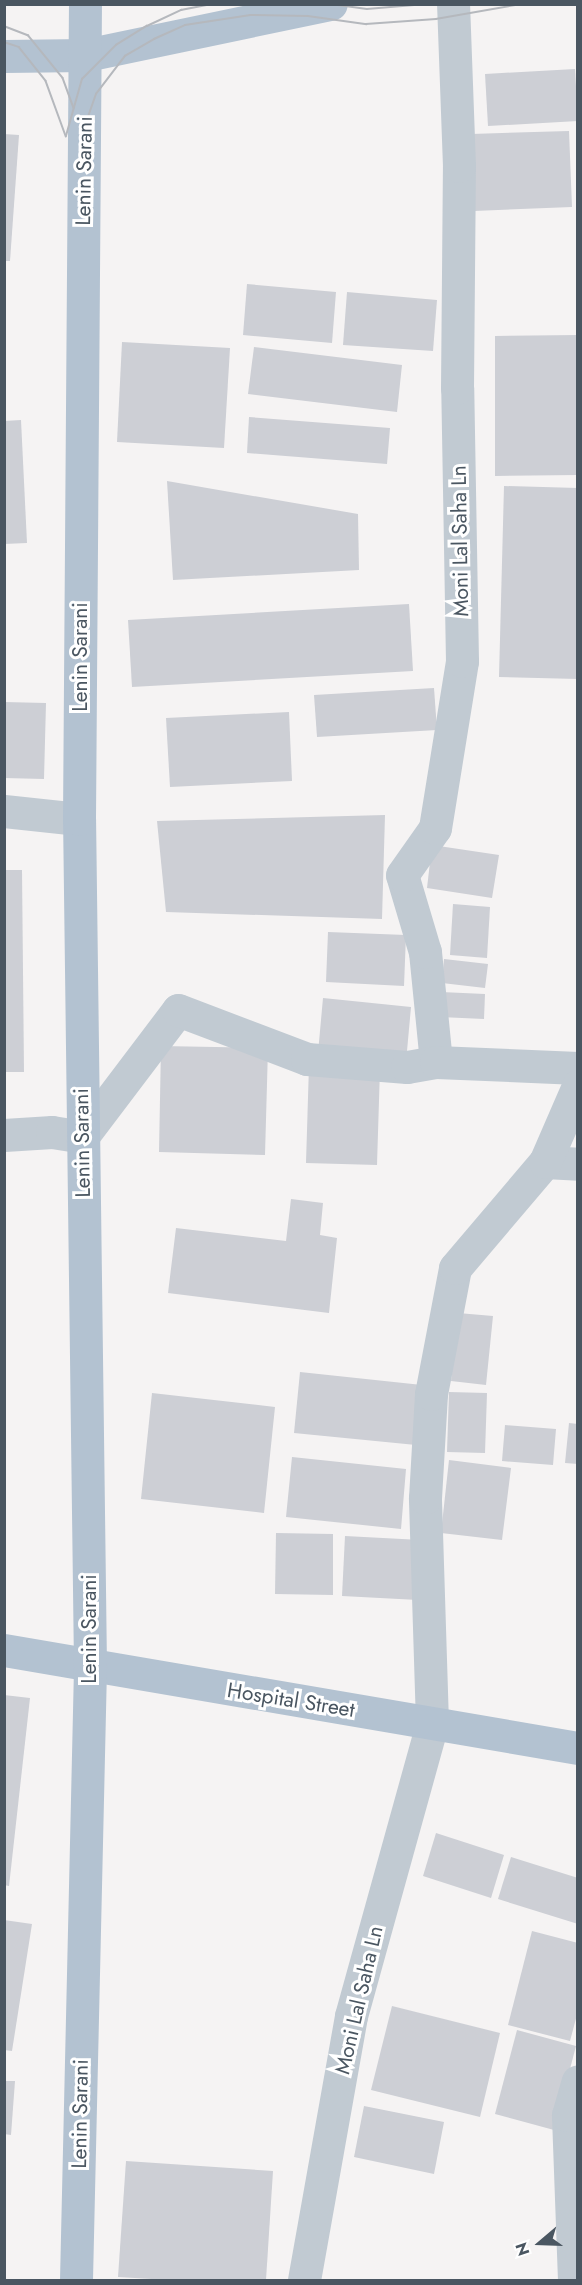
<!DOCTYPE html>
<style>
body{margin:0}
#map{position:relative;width:582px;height:2285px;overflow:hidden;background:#f5f3f3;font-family:Jost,sans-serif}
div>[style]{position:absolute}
.building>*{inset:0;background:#cdcfd5}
.minor>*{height:33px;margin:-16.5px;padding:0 16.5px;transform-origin:16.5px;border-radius:16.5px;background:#c1cad2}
.major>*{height:33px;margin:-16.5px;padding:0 16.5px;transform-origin:16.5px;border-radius:16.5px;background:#b3c2d1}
.tram>*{height:1.5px;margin:-0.75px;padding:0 0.75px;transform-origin:0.75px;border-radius:0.75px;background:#b5b8bd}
span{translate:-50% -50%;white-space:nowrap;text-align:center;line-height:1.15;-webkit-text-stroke:6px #fff;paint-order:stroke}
.street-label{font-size:21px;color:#4a5661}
.frame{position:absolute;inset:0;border:6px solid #4a5661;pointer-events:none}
.north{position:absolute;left:510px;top:2213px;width:60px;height:60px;-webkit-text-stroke:4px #fff;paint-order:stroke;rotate:251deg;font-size:16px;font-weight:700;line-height:24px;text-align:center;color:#4a5661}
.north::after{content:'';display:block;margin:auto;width:21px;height:27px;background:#4a5661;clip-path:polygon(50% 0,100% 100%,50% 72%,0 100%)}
</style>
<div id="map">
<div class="building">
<i style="clip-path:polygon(575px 69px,578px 121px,488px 126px,485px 74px)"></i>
<i style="clip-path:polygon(569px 131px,572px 207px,474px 211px,471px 134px)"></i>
<i style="clip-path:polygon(4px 134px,19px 135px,10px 261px,4px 261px)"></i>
<i style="clip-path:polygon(247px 284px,336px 292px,332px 343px,243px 335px)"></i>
<i style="clip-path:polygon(347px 292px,437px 300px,433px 351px,343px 345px)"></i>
<i style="clip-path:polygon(578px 335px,578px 475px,495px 476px,495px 336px)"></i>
<i style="clip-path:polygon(122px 342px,230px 348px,224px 448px,117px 442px)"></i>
<i style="clip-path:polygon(254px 347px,402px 365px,397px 412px,248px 394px)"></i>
<i style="clip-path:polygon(249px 417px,390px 428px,387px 464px,247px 453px)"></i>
<i style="clip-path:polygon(21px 420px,27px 543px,4px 544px,4px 421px)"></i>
<i style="clip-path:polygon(167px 481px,358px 514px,359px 570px,173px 580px)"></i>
<i style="clip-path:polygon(504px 486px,578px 488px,578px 679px,499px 677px)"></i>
<i style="clip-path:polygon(409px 604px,413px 671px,132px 687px,128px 620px)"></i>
<i style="clip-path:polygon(434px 688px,437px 730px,317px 737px,314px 695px)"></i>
<i style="clip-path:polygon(4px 702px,46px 703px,44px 779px,4px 778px)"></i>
<i style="clip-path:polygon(289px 712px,292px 781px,170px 787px,166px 718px)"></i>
<i style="clip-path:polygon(385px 815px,382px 919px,166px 912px,157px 821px)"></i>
<i style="clip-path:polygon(432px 845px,499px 855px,492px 898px,427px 888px)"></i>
<i style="clip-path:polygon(4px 870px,22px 870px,24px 1072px,4px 1072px)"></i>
<i style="clip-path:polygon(453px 904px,490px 907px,487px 958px,450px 955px)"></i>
<i style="clip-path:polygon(328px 932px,406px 935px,404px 986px,326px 982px)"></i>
<i style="clip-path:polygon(444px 959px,488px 964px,485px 988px,442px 983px)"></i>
<i style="clip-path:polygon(441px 992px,485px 994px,484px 1019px,440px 1017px)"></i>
<i style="clip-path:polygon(323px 998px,411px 1007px,406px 1062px,318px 1053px)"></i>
<i style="clip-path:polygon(161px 1046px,268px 1048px,265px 1155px,159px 1152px)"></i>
<i style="clip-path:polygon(309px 1065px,380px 1068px,377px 1165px,306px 1163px)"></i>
<i style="clip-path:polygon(291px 1199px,323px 1203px,320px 1235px,337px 1238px,329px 1313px,168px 1293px,176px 1228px,286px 1241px)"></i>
<i style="clip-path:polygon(458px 1313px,493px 1316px,486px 1385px,451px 1381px)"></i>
<i style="clip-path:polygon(300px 1372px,422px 1385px,416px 1445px,294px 1433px)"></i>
<i style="clip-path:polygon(449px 1392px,487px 1393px,485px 1453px,447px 1452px)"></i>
<i style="clip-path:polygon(152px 1393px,275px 1407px,264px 1513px,141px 1499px)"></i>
<i style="clip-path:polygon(569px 1423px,578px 1424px,578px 1464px,565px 1463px)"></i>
<i style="clip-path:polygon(505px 1425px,556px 1429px,553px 1465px,502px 1461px)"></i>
<i style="clip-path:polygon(292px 1457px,406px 1469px,401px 1529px,286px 1517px)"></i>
<i style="clip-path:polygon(449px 1460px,511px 1468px,502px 1540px,441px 1533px)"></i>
<i style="clip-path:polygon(276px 1533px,333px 1534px,333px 1595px,275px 1594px)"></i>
<i style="clip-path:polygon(345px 1536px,421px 1540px,418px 1600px,342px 1596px)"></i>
<i style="clip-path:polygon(4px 1695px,30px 1698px,9px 1886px,4px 1885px)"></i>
<i style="clip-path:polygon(436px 1833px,504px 1855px,491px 1898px,423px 1876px)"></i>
<i style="clip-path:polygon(511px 1857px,578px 1878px,578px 1924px,498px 1899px)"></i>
<i style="clip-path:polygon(4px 1920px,32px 1924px,12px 2051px,4px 2050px)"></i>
<i style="clip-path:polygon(532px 1931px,578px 1943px,578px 2011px,570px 2041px,508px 2025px)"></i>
<i style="clip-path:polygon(392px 2006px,500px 2033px,480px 2117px,371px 2090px)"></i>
<i style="clip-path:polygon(517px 2030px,576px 2046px,554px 2130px,495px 2114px)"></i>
<i style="clip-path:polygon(4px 2081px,15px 2081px,11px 2135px,4px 2134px)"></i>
<i style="clip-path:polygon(364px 2106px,444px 2122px,434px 2174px,354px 2157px)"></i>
<i style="clip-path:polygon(126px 2161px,273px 2171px,266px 2280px,168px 2280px,118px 2277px)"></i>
</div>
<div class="minor">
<i style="left:4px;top:811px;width:75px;rotate:6.1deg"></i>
<i style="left:436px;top:1062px;width:111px;rotate:-95.7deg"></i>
<i style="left:425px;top:952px;width:80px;rotate:-106.6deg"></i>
<i style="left:402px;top:875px;width:57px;rotate:-54.9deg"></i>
<i style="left:435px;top:828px;width:169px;rotate:-80.8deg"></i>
<i style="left:462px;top:661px;width:273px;rotate:-91deg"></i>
<i style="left:457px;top:388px;width:222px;rotate:-89.5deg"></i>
<i style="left:459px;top:166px;width:162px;rotate:-92.1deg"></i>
<i style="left:4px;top:1135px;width:48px;rotate:-3.6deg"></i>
<i style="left:52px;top:1132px;width:30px;rotate:9deg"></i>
<i style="left:82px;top:1137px;width:159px;rotate:-52.9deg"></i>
<i style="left:178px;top:1010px;width:138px;rotate:20.8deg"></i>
<i style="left:307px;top:1059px;width:100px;rotate:4.6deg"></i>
<i style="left:407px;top:1067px;width:29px;rotate:-10deg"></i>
<i style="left:436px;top:1062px;width:142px;rotate:2.4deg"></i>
<i style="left:545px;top:1162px;width:33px;rotate:3deg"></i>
<i style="left:304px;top:2280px;width:268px;rotate:-79.9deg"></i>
<i style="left:351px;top:2016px;width:304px;rotate:-74.5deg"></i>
<i style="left:432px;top:1723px;width:225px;rotate:-91.8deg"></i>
<i style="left:425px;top:1498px;width:104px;rotate:-86.7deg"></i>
<i style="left:431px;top:1394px;width:128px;rotate:-79.2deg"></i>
<i style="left:455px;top:1268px;width:139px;rotate:-49.7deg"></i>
<i style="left:545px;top:1162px;width:83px;rotate:-66.5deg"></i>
<i style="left:574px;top:2280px;width:165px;rotate:-92.1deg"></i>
<i style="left:568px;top:2115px;width:35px;rotate:-74deg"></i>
</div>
<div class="major">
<i style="left:4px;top:56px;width:82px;rotate:-0.7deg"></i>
<i style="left:86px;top:55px;width:250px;rotate:-11.8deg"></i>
<i style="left:4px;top:1650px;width:582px;rotate:9.69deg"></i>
<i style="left:76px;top:2280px;width:614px;rotate:-88.69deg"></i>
<i style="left:90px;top:1666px;width:847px;rotate:-90.74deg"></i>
<i style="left:79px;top:819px;width:815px;rotate:-89.58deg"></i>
</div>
<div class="tram">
<i style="left:331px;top:4px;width:36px;rotate:8deg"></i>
<i style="left:367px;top:9px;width:59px;rotate:-4.8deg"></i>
<i style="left:4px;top:26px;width:26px;rotate:21deg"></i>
<i style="left:28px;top:35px;width:55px;rotate:50.9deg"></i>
<i style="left:63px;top:78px;width:32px;rotate:70deg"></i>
<i style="left:4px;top:42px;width:16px;rotate:18deg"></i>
<i style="left:19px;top:47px;width:43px;rotate:51.5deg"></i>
<i style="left:46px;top:81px;width:59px;rotate:70deg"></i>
<i style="left:82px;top:134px;width:42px;rotate:-70.7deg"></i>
<i style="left:96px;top:94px;width:48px;rotate:-52.7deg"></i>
<i style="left:125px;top:56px;width:34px;rotate:-30deg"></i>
<i style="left:154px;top:39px;width:34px;rotate:-24deg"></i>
<i style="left:185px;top:25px;width:66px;rotate:-8.7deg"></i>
<i style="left:250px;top:15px;width:58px;rotate:1deg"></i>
<i style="left:308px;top:16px;width:59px;rotate:7.9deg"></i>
<i style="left:366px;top:24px;width:70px;rotate:-4.1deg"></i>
<i style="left:436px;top:19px;width:86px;rotate:-10deg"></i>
<i style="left:66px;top:136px;width:59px;rotate:-74.3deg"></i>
<i style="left:82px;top:79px;width:48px;rotate:-45deg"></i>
<i style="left:116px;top:45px;width:36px;rotate:-32deg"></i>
<i style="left:147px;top:26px;width:38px;rotate:-25deg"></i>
<i style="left:181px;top:10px;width:31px;rotate:-11deg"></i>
</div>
<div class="street-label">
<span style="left:84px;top:171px;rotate:-89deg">Lenin Sarani</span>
<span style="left:460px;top:541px;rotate:-91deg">Moni Lal Saha Ln</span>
<span style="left:80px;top:657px;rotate:-90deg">Lenin Sarani</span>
<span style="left:82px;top:1143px;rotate:-91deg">Lenin Sarani</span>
<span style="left:89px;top:1629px;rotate:-90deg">Lenin Sarani</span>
<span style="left:291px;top:1700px;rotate:9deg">Hospital Street</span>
<span style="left:359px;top:2000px;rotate:-77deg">Moni Lal Saha Ln</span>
<span style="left:80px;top:2114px;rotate:-89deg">Lenin Sarani</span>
</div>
<div class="frame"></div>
<div class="north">N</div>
</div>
